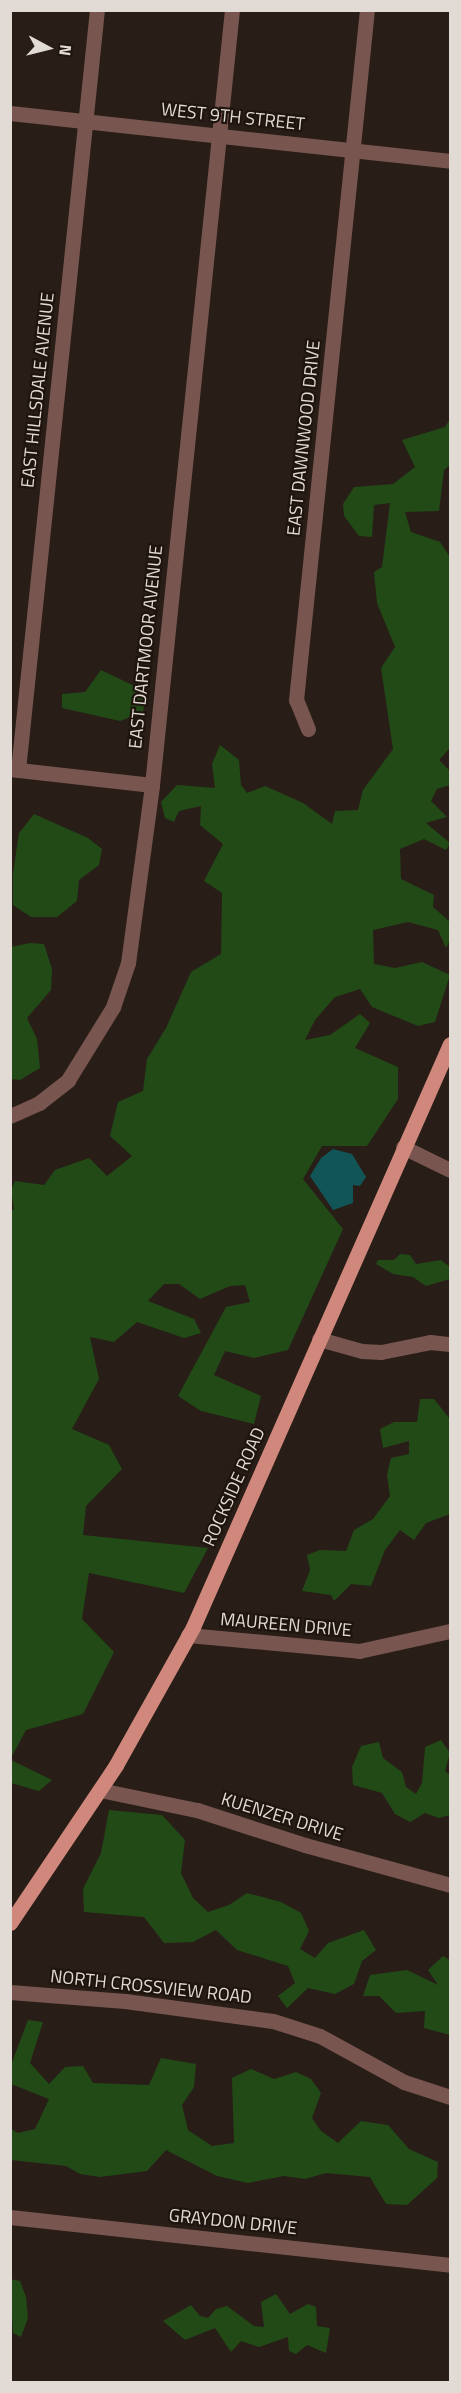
<!DOCTYPE html>
<style>
body{margin:0}
#map{position:relative;width:461px;height:2393px;overflow:hidden;background:#281e17;font-family:"Titillium Web",sans-serif}
div>[style]{position:absolute}
.green>*{inset:0;background:#214a17}
.water>*{inset:0;background:#125556}
.minor>*{height:15px;margin:-7.5px;padding:0 7.5px;transform-origin:7.5px;border-radius:7.5px;background:#78554f}
.major>*{height:15px;margin:-7.5px;padding:0 7.5px;transform-origin:7.5px;border-radius:7.5px;background:#d0887d}
span{translate:-50% -50%;white-space:nowrap;text-align:center;line-height:1.15;-webkit-text-stroke:4.5px #1f150e;paint-order:stroke}
.street-label{font-size:18px;color:#e2dad5}
.frame{position:absolute;inset:0;border:12px solid #e2dad5;pointer-events:none}
.north{position:absolute;left:18px;top:18px;width:60px;height:60px;-webkit-text-stroke:4px #1f150e;paint-order:stroke;rotate:97deg;font-size:16px;font-weight:700;line-height:24px;text-align:center;color:#e2dad5}
.north::after{content:'';display:block;margin:auto;width:21px;height:27px;background:#e2dad5;clip-path:polygon(50% 0,100% 100%,50% 72%,0 100%)}
</style>
<div id="map">
<div class="green">
<i style="clip-path:polygon(450px 419px,450px 465px,444px 470px,439px 511px,405px 512px,411px 532px,440px 542px,450px 557px,450px 748px,439px 760px,450px 771px,450px 785px,437px 789px,431px 801px,447px 817px,426px 823px,450px 843px,446px 850px,424px 839px,400px 849px,401px 879px,434px 895px,433px 907px,450px 922px,450px 940px,446px 948px,438px 930px,408px 922px,373px 930px,374px 964px,395px 968px,422px 962px,450px 975px,435px 1022px,418px 1026px,372px 1007px,360px 989px,335px 997px,315px 1020px,305px 1040px,330px 1035px,360px 1014px,370px 1023px,355px 1048px,398px 1067px,398px 1099px,367px 1146px,322px 1146px,303px 1179px,343px 1229px,288px 1350px,254px 1358px,225px 1351px,214px 1375px,261px 1396px,254px 1424px,201px 1411px,178px 1396px,226px 1307px,250px 1302px,245px 1285px,230px 1286px,200px 1299px,179px 1284px,164px 1284px,148px 1301px,194px 1319px,201px 1333px,184px 1338px,137px 1322px,114px 1342px,90px 1337px,99px 1379px,72px 1429px,109px 1445px,122px 1469px,86px 1506px,83px 1535px,208px 1548px,184px 1593px,89px 1573px,82px 1619px,114px 1652px,83px 1714px,26px 1730px,11px 1758px,10px 1212px,14px 1209px,11px 1190px,15px 1181px,44px 1185px,55px 1170px,89px 1158px,107px 1176px,132px 1156px,110px 1136px,118px 1102px,143px 1091px,147px 1059px,166px 1028px,191px 972px,221px 954px,222px 893px,204px 881px,223px 844px,200px 825px,201px 806px,179px 811px,174px 822px,165px 818px,161px 802px,177px 785px,215px 788px,212px 764px,220px 745px,239px 760px,241px 785px,247px 793px,265px 786px,303px 803px,332px 824px,335px 811px,358px 810px,363px 790px,393px 749px,381px 668px,395px 647px,377px 603px,374px 572px,382px 567px,390px 503px,374px 505px,372px 537px,359px 536px,344px 516px,343px 504px,354px 487px,393px 484px,415px 467px,402px 440px,445px 427px)"></i>
<i style="clip-path:polygon(101px 670px,147px 692px,143px 712px,120px 721px,62px 708px,62px 694px,85px 692px)"></i>
<i style="clip-path:polygon(34px 814px,88px 838px,102px 849px,99px 865px,79px 880px,77px 901px,57px 917px,31px 917px,13px 905px,13px 873px,19px 833px)"></i>
<i style="clip-path:polygon(30px 943px,44px 944px,52px 969px,51px 990px,27px 1018px,37px 1039px,40px 1068px,20px 1080px,11px 1079px,11px 947px)"></i>
<i style="clip-path:polygon(400px 1254px,410px 1255px,416px 1264px,441px 1260px,450px 1267px,450px 1279px,426px 1286px,413px 1277px,393px 1274px,376px 1264px,378px 1260px,394px 1260px)"></i>
<i style="clip-path:polygon(420px 1399px,434px 1399px,450px 1419px,450px 1514px,426px 1523px,414px 1540px,400px 1530px,385px 1550px,371px 1586px,351px 1584px,334px 1601px,331px 1595px,302px 1591px,310px 1570px,307px 1555px,320px 1550px,346px 1551px,354px 1530px,373px 1519px,390px 1496px,387px 1475px,391px 1458px,409px 1454px,409px 1441px,383px 1448px,380px 1429px,394px 1422px,417px 1422px)"></i>
<i style="clip-path:polygon(441px 1740px,450px 1753px,445px 1771px,450px 1775px,450px 1815px,439px 1818px,425px 1813px,410px 1822px,395px 1814px,382px 1793px,353px 1785px,352px 1767px,361px 1746px,379px 1742px,383px 1758px,402px 1772px,406px 1787px,416px 1794px,422px 1783px,425px 1747px)"></i>
<i style="clip-path:polygon(10px 1760px,11px 1760px,52px 1780px,39px 1791px,11px 1783px)"></i>
<i style="clip-path:polygon(109px 1810px,162px 1815px,185px 1840px,181px 1873px,193px 1898px,208px 1912px,229px 1905px,247px 1893px,281px 1902px,301px 1913px,309px 1931px,300px 1949px,315px 1958px,328px 1943px,364px 1930px,376px 1950px,362px 1961px,354px 1984px,335px 1994px,308px 1988px,287px 2008px,278px 1996px,295px 1983px,288px 1966px,237px 1950px,216px 1930px,193px 1942px,164px 1943px,144px 1917px,84px 1912px,83px 1889px,101px 1853px)"></i>
<i style="clip-path:polygon(443px 1956px,450px 1960px,450px 2035px,424px 2028px,425px 2011px,396px 2013px,379px 1996px,363px 1996px,370px 1975px,407px 1970px,438px 1985px,428px 1970px)"></i>
<i style="clip-path:polygon(28px 2020px,43px 2022px,30px 2063px,49px 2084px,65px 2067px,83px 2066px,93px 2083px,149px 2085px,161px 2058px,196px 2064px,194px 2087px,182px 2105px,188px 2130px,212px 2146px,234px 2143px,232px 2078px,251px 2069px,274px 2079px,296px 2072px,311px 2079px,321px 2093px,312px 2118px,321px 2131px,338px 2143px,361px 2121px,388px 2125px,409px 2149px,438px 2162px,437px 2178px,407px 2205px,386px 2204px,370px 2177px,326px 2173px,305px 2179px,284px 2176px,248px 2183px,217px 2176px,166px 2150px,147px 2171px,100px 2177px,80px 2174px,66px 2166px,11px 2160px,11px 2129px,18px 2133px,35px 2129px,49px 2099px,11px 2084px,11px 2065px)"></i>
<i style="clip-path:polygon(10px 2279px,20px 2281px,26px 2297px,28px 2318px,21px 2337px,13px 2333px)"></i>
<i style="clip-path:polygon(276px 2294px,290px 2314px,308px 2304px,316px 2307px,317px 2326px,330px 2328px,326px 2353px,307px 2345px,296px 2354px,289px 2351px,288px 2337px,259px 2347px,241px 2341px,231px 2352px,215px 2328px,185px 2340px,163px 2321px,191px 2305px,200px 2316px,208px 2318px,216px 2309px,227px 2306px,254px 2326px,264px 2327px,261px 2302px)"></i>
</div>
<div class="water">
<i style="clip-path:polygon(333px 1149px,352px 1154px,366px 1177px,360px 1186px,353px 1185px,353px 1203px,333px 1210px,310px 1176px,321px 1158px)"></i>
</div>
<div class="minor">
<i style="left:10px;top:113px;width:443px;rotate:6.2deg"></i>
<i style="left:308px;top:729px;width:31px;rotate:-112deg"></i>
<i style="left:296px;top:700px;width:694px;rotate:-84.13deg"></i>
<i style="left:10px;top:769px;width:143px;rotate:6.4deg"></i>
<i style="left:18px;top:770px;width:764px;rotate:-84.07deg"></i>
<i style="left:10px;top:1116px;width:32px;rotate:-24deg"></i>
<i style="left:39px;top:1103px;width:37px;rotate:-38deg"></i>
<i style="left:68px;top:1080px;width:86px;rotate:-58.3deg"></i>
<i style="left:113px;top:1007px;width:46px;rotate:-71.2deg"></i>
<i style="left:128px;top:963px;width:180px;rotate:-82.3deg"></i>
<i style="left:152px;top:785px;width:779px;rotate:-84.11deg"></i>
<i style="left:403px;top:1147px;width:52px;rotate:26.1deg"></i>
<i style="left:319px;top:1339px;width:45px;rotate:15.6deg"></i>
<i style="left:362px;top:1351px;width:19px;rotate:3deg"></i>
<i style="left:381px;top:1352px;width:50px;rotate:-11.5deg"></i>
<i style="left:430px;top:1342px;width:20px;rotate:6deg"></i>
<i style="left:188px;top:1635px;width:172px;rotate:5.3deg"></i>
<i style="left:359px;top:1651px;width:93px;rotate:-12.4deg"></i>
<i style="left:100px;top:1790px;width:99px;rotate:11.7deg"></i>
<i style="left:197px;top:1810px;width:114px;rotate:18deg"></i>
<i style="left:305px;top:1845px;width:150px;rotate:15.4deg"></i>
<i style="left:10px;top:1992px;width:115px;rotate:4.5deg"></i>
<i style="left:125px;top:2001px;width:149px;rotate:7.7deg"></i>
<i style="left:273px;top:2021px;width:49px;rotate:17.7deg"></i>
<i style="left:320px;top:2036px;width:96px;rotate:28.7deg"></i>
<i style="left:404px;top:2082px;width:48px;rotate:18.1deg"></i>
<i style="left:10px;top:2217px;width:443px;rotate:6.2deg"></i>
</div>
<div class="major">
<i style="left:10px;top:1923px;width:190px;rotate:-56.1deg"></i>
<i style="left:116px;top:1765px;width:158px;rotate:-60.8deg"></i>
<i style="left:193px;top:1627px;width:637px;rotate:-66.21deg"></i>
</div>
<div class="street-label">
<span style="left:233px;top:117px;rotate:6deg">WEST 9TH STREET</span>
<span style="left:38px;top:390px;rotate:-84deg">EAST HILLSDALE AVENUE</span>
<span style="left:304px;top:438px;rotate:-84deg">EAST DAWNWOOD DRIVE</span>
<span style="left:146px;top:647px;rotate:-84deg">EAST DARTMOOR AVENUE</span>
<span style="left:234px;top:1487px;rotate:-66deg">ROCKSIDE ROAD</span>
<span style="left:286px;top:1625px;rotate:5deg">MAUREEN DRIVE</span>
<span style="left:282px;top:1817px;rotate:17deg">KUENZER DRIVE</span>
<span style="left:151px;top:1987px;rotate:6deg">NORTH CROSSVIEW ROAD</span>
<span style="left:233px;top:2222px;rotate:6deg">GRAYDON DRIVE</span>
</div>
<div class="frame"></div>
<div class="north">N</div>
</div>
